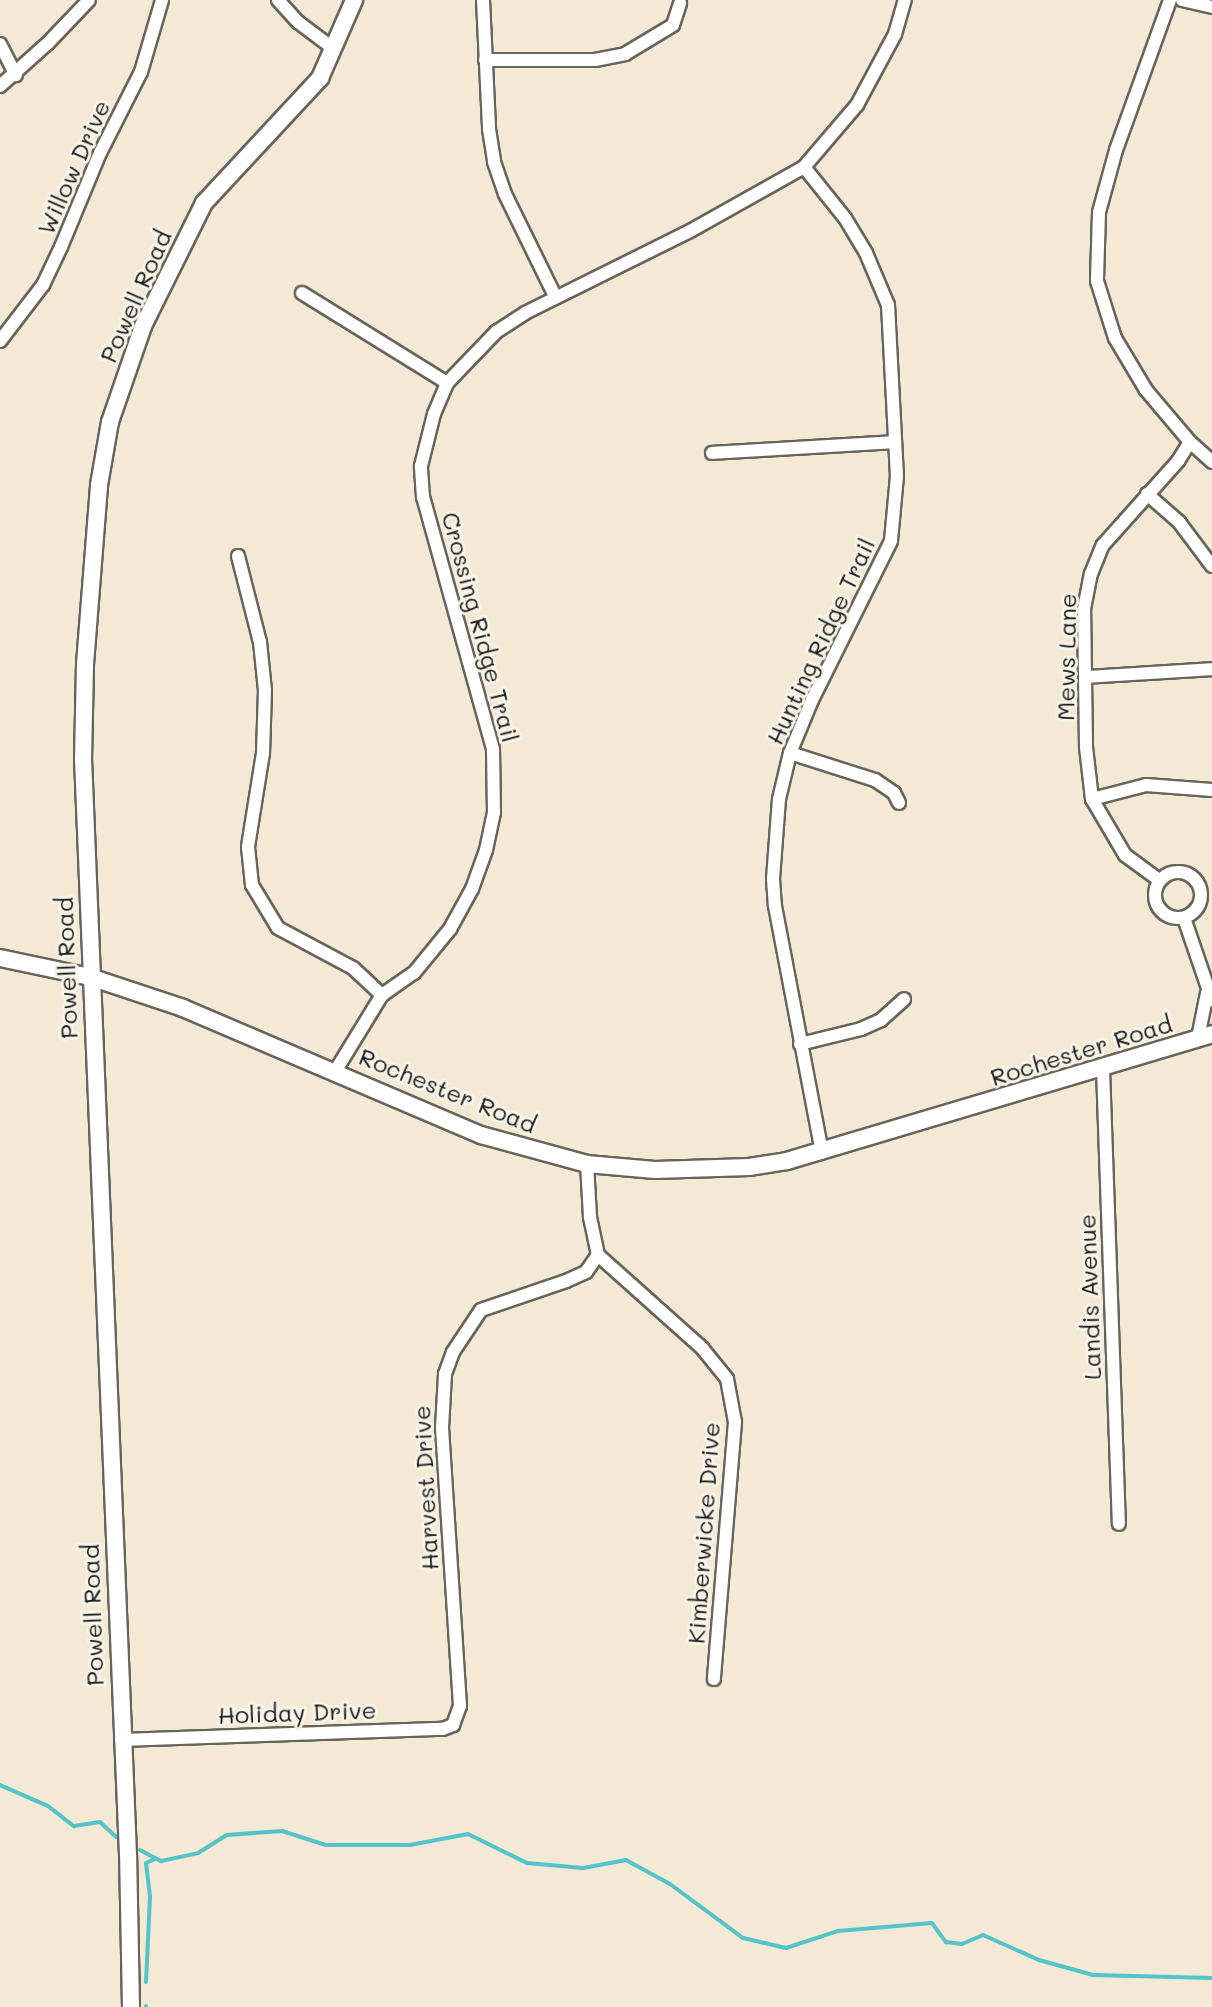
<!DOCTYPE html>
<style>
body{margin:0}
#map{position:relative;width:1212px;height:2007px;overflow:hidden;background:#f3e9d4;font-family:Mali,sans-serif}
div>[style]{position:absolute}
.stream>*{height:4px;margin:-2px;padding:0 2px;transform-origin:2px;border-radius:2px;background:#55c3ca}
.roads{filter:drop-shadow(2px 0 #67645c) drop-shadow(-2px 0 #67645c) drop-shadow(0 2px #67645c) drop-shadow(0 -2px #67645c)}
.minor>*{height:12px;margin:-6px;padding:0 6px;transform-origin:6px;border-radius:6px;background:#fff}
.minor>.ring{margin:-6px;padding:0;box-sizing:content-box;background:none;border:12px solid #fff;border-radius:50%}
.tertiary>*{height:16px;margin:-8px;padding:0 8px;transform-origin:8px;border-radius:8px;background:#fff}
span{translate:-50% -50%;white-space:nowrap;text-align:center;line-height:1.15;-webkit-text-stroke:6px #f7f3e8;paint-order:stroke}
.street-label{font-size:24px;color:#1c1c1c}
</style>
<div id="map">
<div class="stream">
<i style="left:0;top:1785px;width:52px;rotate:23.6deg"></i>
<i style="left:48px;top:1806px;width:33px;rotate:38deg"></i>
<i style="left:74px;top:1826px;width:26px;rotate:-9deg"></i>
<i style="left:100px;top:1822px;width:22px;rotate:43deg"></i>
<i style="left:140px;top:1850px;width:24px;rotate:28deg"></i>
<i style="left:161px;top:1861px;width:38px;rotate:-12deg"></i>
<i style="left:198px;top:1853px;width:34px;rotate:-32deg"></i>
<i style="left:227px;top:1835px;width:55px;rotate:-4.2deg"></i>
<i style="left:282px;top:1831px;width:46px;rotate:17.7deg"></i>
<i style="left:326px;top:1845px;width:84px"></i>
<i style="left:410px;top:1845px;width:59px;rotate:-10.7deg"></i>
<i style="left:468px;top:1834px;width:66px;rotate:26.2deg"></i>
<i style="left:527px;top:1863px;width:56px;rotate:5.1deg"></i>
<i style="left:583px;top:1868px;width:44px;rotate:-10.5deg"></i>
<i style="left:626px;top:1860px;width:50px;rotate:28.6deg"></i>
<i style="left:670px;top:1884px;width:91px;rotate:36.5deg"></i>
<i style="left:743px;top:1938px;width:44px;rotate:13.1deg"></i>
<i style="left:786px;top:1948px;width:55px;rotate:-18.1deg"></i>
<i style="left:838px;top:1931px;width:94px;rotate:-4.9deg"></i>
<i style="left:932px;top:1923px;width:24px;rotate:54deg"></i>
<i style="left:946px;top:1942px;width:16px;rotate:7deg"></i>
<i style="left:962px;top:1944px;width:23px;rotate:-23deg"></i>
<i style="left:983px;top:1935px;width:61px;rotate:24.1deg"></i>
<i style="left:1039px;top:1960px;width:56px;rotate:15.5deg"></i>
<i style="left:1093px;top:1975px;width:119px;rotate:1.4deg"></i>
<i style="left:146px;top:1982px;width:86px;rotate:-87.3deg"></i>
<i style="left:150px;top:1896px;width:33px;rotate:-97deg"></i>
<i style="left:146px;top:1863px;width:10px;rotate:-24deg"></i>
<i style="left:146px;top:2006px;width:1px;rotate:90deg"></i>
</div>
<div class="roads">
<div class="minor">
<i style="left:278px;top:0;width:30px;rotate:48deg"></i>
<i style="left:298px;top:22px;width:45px;rotate:36.9deg"></i>
<i style="left:483px;top:0;width:129px;rotate:87.3deg"></i>
<i style="left:489px;top:129px;width:33px;rotate:81deg"></i>
<i style="left:494px;top:162px;width:34px;rotate:71deg"></i>
<i style="left:505px;top:194px;width:114px;rotate:63.9deg"></i>
<i style="left:1170px;top:0;width:159px;rotate:109.8deg"></i>
<i style="left:1116px;top:150px;width:64px;rotate:105.3deg"></i>
<i style="left:1099px;top:212px;width:69px;rotate:91.7deg"></i>
<i style="left:1097px;top:281px;width:60px;rotate:72.5deg"></i>
<i style="left:1115px;top:338px;width:61px;rotate:59.2deg"></i>
<i style="left:1146px;top:390px;width:68px;rotate:49.8deg"></i>
<i style="left:1190px;top:442px;width:30px;rotate:42deg"></i>
<i style="left:1182px;top:0;width:31px;rotate:13deg"></i>
<i style="left:0;top:44px;width:35px;rotate:63deg"></i>
<i style="left:485px;top:60px;width:110px"></i>
<i style="left:595px;top:60px;width:31px;rotate:-11deg"></i>
<i style="left:625px;top:54px;width:56px;rotate:-31.1deg"></i>
<i style="left:673px;top:25px;width:23px;rotate:-72deg"></i>
<i style="left:0;top:86px;width:64px;rotate:-41.9deg"></i>
<i style="left:48px;top:43px;width:59px;rotate:-46.4deg"></i>
<i style="left:804px;top:167px;width:65px;rotate:51.2deg"></i>
<i style="left:845px;top:218px;width:41px;rotate:59deg"></i>
<i style="left:866px;top:253px;width:56px;rotate:67.1deg"></i>
<i style="left:888px;top:305px;width:171px;rotate:87deg"></i>
<i style="left:897px;top:476px;width:65px;rotate:95.3deg"></i>
<i style="left:891px;top:541px;width:178px;rotate:116.4deg"></i>
<i style="left:812px;top:700px;width:57px;rotate:112.5deg"></i>
<i style="left:790px;top:753px;width:47px;rotate:103.4deg"></i>
<i style="left:779px;top:799px;width:80px;rotate:94.3deg"></i>
<i style="left:773px;top:879px;width:27px;rotate:86deg"></i>
<i style="left:775px;top:906px;width:251px;rotate:79.2deg"></i>
<i style="left:302px;top:293px;width:171px;rotate:31.8deg"></i>
<i style="left:0;top:341px;width:71px;rotate:-52.5deg"></i>
<i style="left:43px;top:285px;width:42px;rotate:-64.7deg"></i>
<i style="left:61px;top:247px;width:102px;rotate:-67.5deg"></i>
<i style="left:100px;top:153px;width:91px;rotate:-63.2deg"></i>
<i style="left:141px;top:72px;width:75px;rotate:-73.7deg"></i>
<i style="left:712px;top:453px;width:183px;rotate:-3.4deg"></i>
<i style="left:1147px;top:494px;width:43px;rotate:41.2deg"></i>
<i style="left:1179px;top:522px;width:55px;rotate:53.1deg"></i>
<i style="left:238px;top:556px;width:89px;rotate:75.7deg"></i>
<i style="left:260px;top:642px;width:48px;rotate:84.1deg"></i>
<i style="left:265px;top:690px;width:63px;rotate:91.8deg"></i>
<i style="left:263px;top:753px;width:95px;rotate:99.1deg"></i>
<i style="left:248px;top:847px;width:38px;rotate:84deg"></i>
<i style="left:252px;top:885px;width:50px;rotate:58.8deg"></i>
<i style="left:278px;top:928px;width:85px;rotate:28.1deg"></i>
<i style="left:353px;top:968px;width:40px;rotate:43deg"></i>
<i style="left:1086px;top:677px;width:126px;rotate:-3.6deg"></i>
<i style="left:790px;top:753px;width:89px;rotate:17.6deg"></i>
<i style="left:875px;top:780px;width:23px;rotate:34deg"></i>
<i style="left:894px;top:793px;width:11px;rotate:63deg"></i>
<i style="left:1092px;top:799px;width:56px;rotate:-14.5deg"></i>
<i style="left:1146px;top:785px;width:66px;rotate:4.3deg"></i>
<i class="ring" style="left:1155px;top:872px;width:34px;height:34px"></i>
<i style="left:1159px;top:880px;width:42px;rotate:-143.7deg"></i>
<i style="left:1125px;top:855px;width:65px;rotate:-120.5deg"></i>
<i style="left:1092px;top:799px;width:52px;rotate:-96.6deg"></i>
<i style="left:1086px;top:747px;width:138px;rotate:-90.8deg"></i>
<i style="left:1084px;top:609px;width:36px;rotate:-79deg"></i>
<i style="left:1091px;top:574px;width:31px;rotate:-68deg"></i>
<i style="left:1103px;top:545px;width:113px;rotate:-48.2deg"></i>
<i style="left:1178px;top:461px;width:22px;rotate:-58deg"></i>
<i style="left:1184px;top:918px;width:87px;rotate:71.1deg"></i>
<i style="left:1198px;top:1038px;width:46px;rotate:-78.7deg"></i>
<i style="left:800px;top:1044px;width:63px;rotate:-13.8deg"></i>
<i style="left:861px;top:1029px;width:22px;rotate:-24deg"></i>
<i style="left:881px;top:1020px;width:31px;rotate:-42deg"></i>
<i style="left:1103px;top:1069px;width:455px;rotate:88deg"></i>
<i style="left:336px;top:1070px;width:88px;rotate:-58.5deg"></i>
<i style="left:382px;top:995px;width:39px;rotate:-35deg"></i>
<i style="left:414px;top:973px;width:57px;rotate:-50.7deg"></i>
<i style="left:450px;top:929px;width:46px;rotate:-61.2deg"></i>
<i style="left:472px;top:889px;width:41px;rotate:-70.3deg"></i>
<i style="left:486px;top:850px;width:38px;rotate:-78deg"></i>
<i style="left:494px;top:813px;width:64px;rotate:-90.9deg"></i>
<i style="left:493px;top:749px;width:262px;rotate:-105.5deg"></i>
<i style="left:423px;top:497px;width:31px;rotate:-94deg"></i>
<i style="left:421px;top:466px;width:54px;rotate:-76deg"></i>
<i style="left:434px;top:414px;width:34px;rotate:-67deg"></i>
<i style="left:447px;top:383px;width:71px;rotate:-46.1deg"></i>
<i style="left:496px;top:332px;width:35px;rotate:-33deg"></i>
<i style="left:525px;top:313px;width:184px;rotate:-26.4deg"></i>
<i style="left:690px;top:231px;width:131px;rotate:-29.3deg"></i>
<i style="left:804px;top:167px;width:82px;rotate:-49.5deg"></i>
<i style="left:857px;top:105px;width:81px;rotate:-61.8deg"></i>
<i style="left:895px;top:34px;width:35px;rotate:-74deg"></i>
<i style="left:598px;top:1255px;width:140px;rotate:41.8deg"></i>
<i style="left:702px;top:1348px;width:40px;rotate:51deg"></i>
<i style="left:727px;top:1379px;width:44px;rotate:79.5deg"></i>
<i style="left:735px;top:1422px;width:258px;rotate:94.7deg"></i>
<i style="left:121px;top:1740px;width:322px;rotate:-2deg"></i>
<i style="left:443px;top:1729px;width:11px;rotate:-22deg"></i>
<i style="left:453px;top:1725px;width:20px;rotate:-70deg"></i>
<i style="left:460px;top:1706px;width:279px;rotate:-93.7deg"></i>
<i style="left:442px;top:1428px;width:54px;rotate:-86.8deg"></i>
<i style="left:445px;top:1374px;width:23px;rotate:-70deg"></i>
<i style="left:453px;top:1352px;width:50px;rotate:-56.3deg"></i>
<i style="left:481px;top:1310px;width:90px;rotate:-18.8deg"></i>
<i style="left:566px;top:1281px;width:22px;rotate:-24deg"></i>
<i style="left:586px;top:1272px;width:21px;rotate:-55deg"></i>
<i style="left:598px;top:1255px;width:39px;rotate:-102deg"></i>
<i style="left:590px;top:1217px;width:53px;rotate:-93.2deg"></i>
</div>
<div class="tertiary">
<i style="left:0;top:958px;width:92px;rotate:11.9deg"></i>
<i style="left:90px;top:977px;width:98px;rotate:18.4deg"></i>
<i style="left:183px;top:1008px;width:324px;rotate:23.1deg"></i>
<i style="left:481px;top:1135px;width:110px;rotate:15.3deg"></i>
<i style="left:587px;top:1164px;width:68px;rotate:5deg"></i>
<i style="left:655px;top:1170px;width:94px;rotate:-1.8deg"></i>
<i style="left:749px;top:1167px;width:38px;rotate:-9deg"></i>
<i style="left:787px;top:1161px;width:444px;rotate:-16.6deg"></i>
<i style="left:131px;top:2007px;width:152px;rotate:-91.1deg"></i>
<i style="left:128px;top:1855px;width:1096px;rotate:-92.35deg"></i>
<i style="left:83px;top:760px;width:96px;rotate:-88.8deg"></i>
<i style="left:85px;top:664px;width:180px;rotate:-85.5deg"></i>
<i style="left:99px;top:485px;width:64px;rotate:-80.1deg"></i>
<i style="left:110px;top:422px;width:102px;rotate:-71deg"></i>
<i style="left:143px;top:326px;width:137px;rotate:-63.6deg"></i>
<i style="left:204px;top:203px;width:171px;rotate:-47.1deg"></i>
<i style="left:320px;top:78px;width:85px;rotate:-66.4deg"></i>
</div>
</div>
<div class="street-label">
<span style="left:73px;top:167px;rotate:-66deg">Willow Drive</span>
<span style="left:135px;top:296px;rotate:-66deg">Powell Road</span>
<span style="left:481px;top:627px;rotate:75deg">Crossing Ridge Trail</span>
<span style="left:820px;top:641px;rotate:-65deg">Hunting Ridge Trail</span>
<span style="left:1066px;top:657px;rotate:-89deg">Mews Lane</span>
<span style="left:66px;top:968px;rotate:-92deg">Powell Road</span>
<span style="left:1081px;top:1050px;rotate:-17deg">Rochester Road</span>
<span style="left:448px;top:1090px;rotate:22deg">Rochester Road</span>
<span style="left:1089px;top:1297px;rotate:-92deg">Landis Avenue</span>
<span style="left:425px;top:1488px;rotate:-93deg">Harvest Drive</span>
<span style="left:703px;top:1533px;rotate:-86deg">Kimberwicke Drive</span>
<span style="left:92px;top:1615px;rotate:-92deg">Powell Road</span>
<span style="left:297px;top:1712px;rotate:-2deg">Holiday Drive</span>
</div>
</div>
